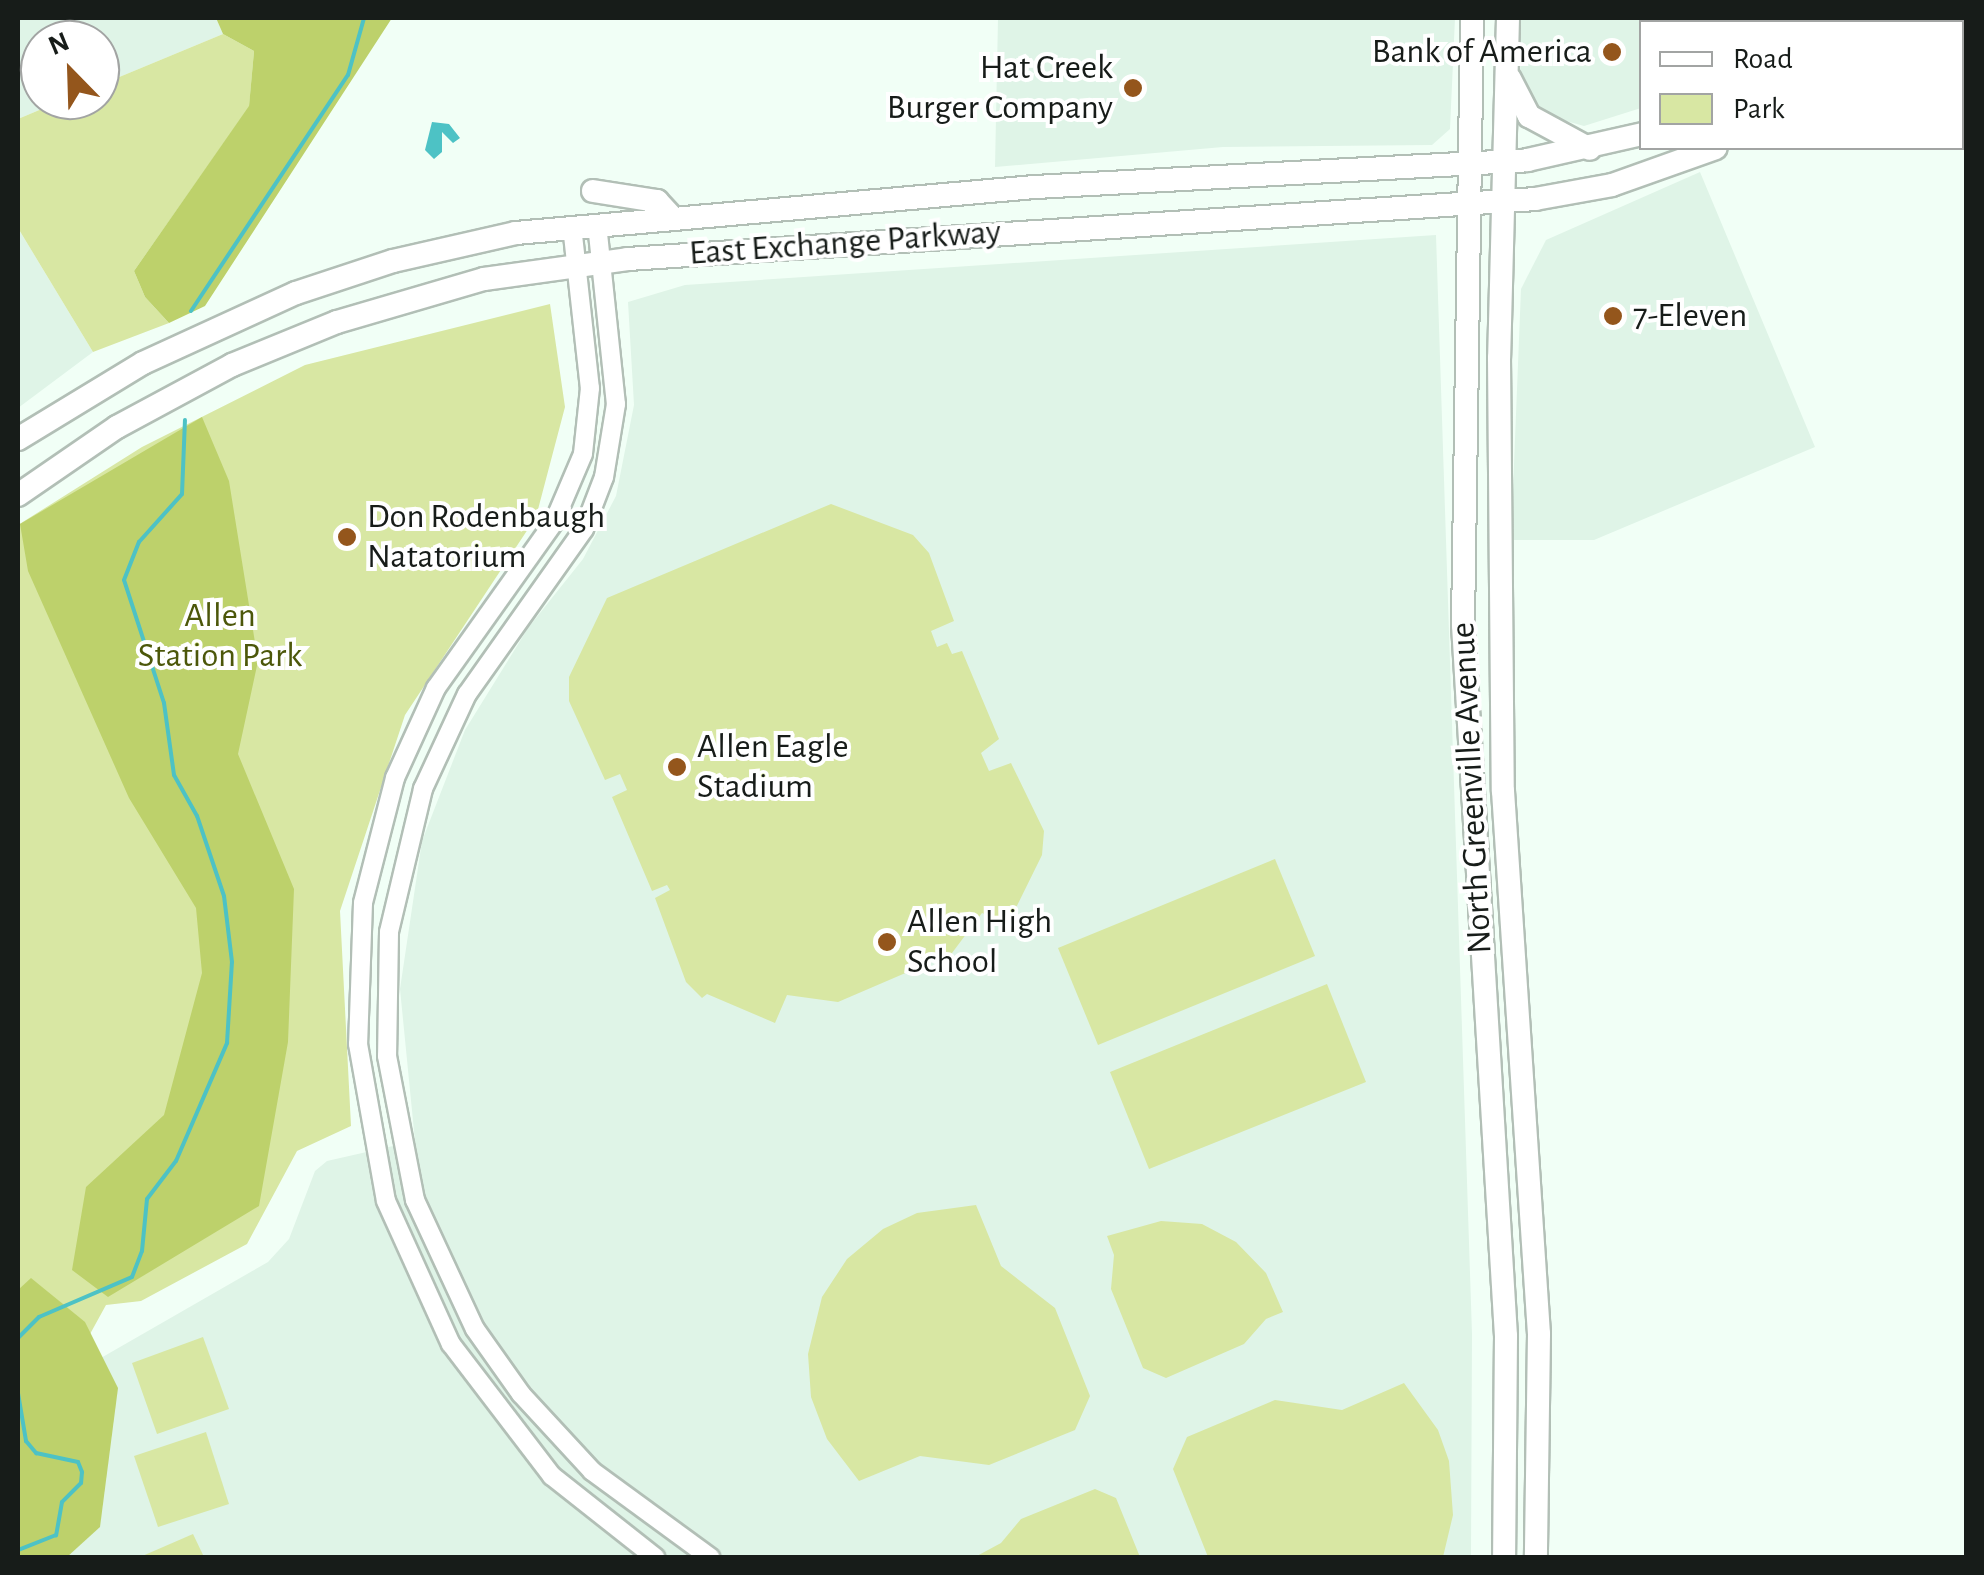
<!DOCTYPE html>
<style>
body{margin:0}
#map{position:relative;width:1984px;height:1575px;overflow:hidden;background:#f1fff6;font-family:"Alegreya Sans",sans-serif}
div>[style]{position:absolute}
.built>*{inset:0;background:#dff4e7}
.green>*{inset:0;background:#d8e7a3}
.forest>*{inset:0;background:#bdd16b}
.water>*{inset:0;background:#4dc2c5}
.stream>*{height:4px;margin:-2px;padding:0 2px;transform-origin:2px;border-radius:2px;background:#4dc2c5}
.roads{filter:drop-shadow(2px 0 #b2bfb6) drop-shadow(-2px 0 #b2bfb6) drop-shadow(0 2px #b2bfb6) drop-shadow(0 -2px #b2bfb6)}
.minor>*{height:18px;margin:-9px;padding:0 9px;transform-origin:9px;border-radius:9px;background:#fff}
.major>*{height:22px;margin:-11px;padding:0 11px;transform-origin:11px;border-radius:11px;background:#fff}
.dots>*{width:28px;height:28px;translate:-50% -50%;box-sizing:border-box;border:5px solid #fff;border-radius:50%}
span{translate:-50% -50%;white-space:nowrap;text-align:center;line-height:1.15;-webkit-text-stroke:8px #fff;paint-order:stroke}
.poi-label{font-size:35px;color:#171c19}
.right{translate:-100% -50%;text-align:right}
.left{translate:0 -50%;text-align:left}
.street-label{font-size:35px;color:#171c19}
.park-label{font-size:35px;color:#4c570a}
.frame{position:absolute;inset:0;border:20px solid #171c19;pointer-events:none}
.legend{position:absolute;left:1639px;top:20px;width:325px;height:130px;box-sizing:border-box;background:#fff;border:2px solid #a2a4a3;margin:0;padding:12px 18px;list-style:none;font-size:30px;color:#171c19}
.legend li{display:flex;align-items:center;gap:20px;height:50px}
.legend b{width:50px;border:2px solid #a2a4a3}
.north{position:absolute;left:20px;top:20px;width:100px;height:100px;box-sizing:border-box;background:#fff;border:2px solid #a2a4a3;border-radius:50%;rotate:337deg;font-size:28px;font-weight:700;line-height:40px;text-align:center;color:#171c19}
.north::after{content:'';display:block;margin:auto;width:35px;height:45px;background:#94561c;clip-path:polygon(50% 0,100% 100%,50% 72%,0 100%)}
</style>
<div id="map">
<div class="built">
<i style="clip-path:polygon(18px 18px,216px 18px,223px 34px,100px 85px,100px 40px,40px 40px,40px 100px,63px 100px,18px 119px)"></i>
<i style="clip-path:polygon(998px 18px,1455px 18px,1450px 129px,1432px 145px,1223px 147px,995px 167px)"></i>
<i style="clip-path:polygon(1521px 18px,1871px 18px,1642px 22px,1641px 108px,1584px 126px,1541px 114px,1520px 83px)"></i>
<i style="clip-path:polygon(1700px 172px,1815px 447px,1594px 540px,1511px 540px,1521px 289px,1546px 240px)"></i>
<i style="clip-path:polygon(18px 228px,93px 352px,18px 408px)"></i>
<i style="clip-path:polygon(1436px 235px,1472px 1334px,1471px 1557px,18px 1557px,18px 1468px,80px 1370px,268px 1262px,289px 1239px,315px 1171px,327px 1161px,415px 1141px,400px 989px,422px 841px,465px 730px,528px 628px,583px 559px,616px 496px,634px 405px,628px 302px,685px 285px)"></i>
</div>
<div class="green">
<i style="clip-path:polygon(223px 34px,254px 51px,249px 107px,134px 271px,145px 297px,169px 323px,93px 352px,18px 228px,18px 119px,63px 100px,100px 100px,100px 85px)"></i>
<i style="clip-path:polygon(550px 304px,565px 407px,536px 517px,405px 715px,340px 911px,351px 1126px,297px 1151px,247px 1244px,141px 1301px,106px 1305px,18px 1465px,18px 525px,142px 447px,305px 365px)"></i>
<i style="clip-path:polygon(831px 504px,913px 535px,929px 553px,954px 621px,931px 631px,937px 647px,947px 643px,952px 654px,962px 651px,999px 739px,981px 753px,989px 771px,1011px 763px,1044px 831px,1042px 855px,1008px 924px,982px 913px,952px 953px,838px 1002px,787px 995px,775px 1023px,707px 994px,702px 998px,686px 982px,655px 898px,670px 890px,667px 885px,652px 891px,612px 797px,627px 790px,620px 774px,605px 780px,569px 701px,569px 677px,607px 598px)"></i>
<i style="clip-path:polygon(1275px 859px,1315px 956px,1098px 1045px,1058px 948px)"></i>
<i style="clip-path:polygon(1327px 984px,1366px 1082px,1149px 1169px,1110px 1072px)"></i>
<i style="clip-path:polygon(976px 1205px,1001px 1266px,1055px 1308px,1090px 1396px,1075px 1430px,989px 1465px,920px 1456px,859px 1481px,827px 1439px,811px 1397px,808px 1354px,822px 1297px,847px 1259px,883px 1229px,917px 1213px)"></i>
<i style="clip-path:polygon(1161px 1221px,1202px 1224px,1236px 1242px,1266px 1273px,1283px 1312px,1266px 1319px,1244px 1344px,1166px 1378px,1143px 1368px,1111px 1289px,1114px 1255px,1107px 1236px)"></i>
<i style="clip-path:polygon(203px 1337px,229px 1409px,157px 1434px,132px 1363px)"></i>
<i style="clip-path:polygon(1404px 1383px,1438px 1430px,1449px 1461px,1453px 1515px,1443px 1557px,1208px 1557px,1173px 1469px,1187px 1437px,1275px 1400px,1342px 1410px)"></i>
<i style="clip-path:polygon(206px 1432px,229px 1504px,158px 1527px,134px 1456px)"></i>
<i style="clip-path:polygon(1095px 1489px,1116px 1498px,1140px 1557px,975px 1557px,1001px 1543px,1021px 1519px)"></i>
<i style="clip-path:polygon(193px 1534px,204px 1557px,140px 1557px)"></i>
</div>
<div class="forest">
<i style="clip-path:polygon(216px 18px,392px 18px,205px 306px,169px 323px,145px 297px,134px 271px,249px 106px,254px 51px,223px 34px)"></i>
<i style="clip-path:polygon(202px 417px,229px 481px,258px 661px,238px 754px,294px 889px,288px 1042px,259px 1206px,108px 1297px,72px 1270px,86px 1187px,164px 1115px,202px 973px,196px 908px,129px 798px,28px 571px,20px 524px)"></i>
<i style="clip-path:polygon(31px 1278px,85px 1322px,118px 1388px,100px 1527px,67px 1557px,18px 1557px,18px 1290px)"></i>
</div>
<div class="water">
<i style="clip-path:polygon(432px 122px,449px 124px,460px 138px,453px 143px,442px 132px,442px 152px,434px 159px,425px 150px)"></i>
</div>
<div class="stream">
<i style="left:191px;top:311px;width:283px;rotate:-56.4deg"></i>
<i style="left:348px;top:75px;width:59px;rotate:-74.3deg"></i>
<i style="left:18px;top:1338px;width:30px;rotate:-45deg"></i>
<i style="left:39px;top:1317px;width:101px;rotate:-23.3deg"></i>
<i style="left:132px;top:1277px;width:28px;rotate:-69deg"></i>
<i style="left:142px;top:1251px;width:52px;rotate:-84.5deg"></i>
<i style="left:147px;top:1199px;width:48px;rotate:-52.7deg"></i>
<i style="left:176px;top:1161px;width:129px;rotate:-66.6deg"></i>
<i style="left:227px;top:1043px;width:81px;rotate:-86.5deg"></i>
<i style="left:232px;top:962px;width:66px;rotate:-96.9deg"></i>
<i style="left:224px;top:896px;width:84px;rotate:-108.6deg"></i>
<i style="left:197px;top:816px;width:47px;rotate:-119.3deg"></i>
<i style="left:174px;top:775px;width:73px;rotate:-97.9deg"></i>
<i style="left:164px;top:703px;width:129px;rotate:-108deg"></i>
<i style="left:124px;top:580px;width:41px;rotate:-68.5deg"></i>
<i style="left:139px;top:542px;width:64px;rotate:-48.1deg"></i>
<i style="left:182px;top:494px;width:74px;rotate:-87.7deg"></i>
<i style="left:18px;top:1393px;width:49px;rotate:80.5deg"></i>
<i style="left:26px;top:1441px;width:16px;rotate:50deg"></i>
<i style="left:36px;top:1453px;width:43px;rotate:12.1deg"></i>
<i style="left:78px;top:1462px;width:11px;rotate:68deg"></i>
<i style="left:82px;top:1472px;width:11px;rotate:95deg"></i>
<i style="left:81px;top:1483px;width:27px;rotate:135deg"></i>
<i style="left:62px;top:1502px;width:34px;rotate:100deg"></i>
<i style="left:56px;top:1535px;width:41px;rotate:158.5deg"></i>
</div>
<div class="roads">
<div class="minor">
<i style="left:597px;top:224px;width:181px;rotate:84deg"></i>
<i style="left:616px;top:404px;width:74px;rotate:99.3deg"></i>
<i style="left:604px;top:477px;width:56px;rotate:111deg"></i>
<i style="left:584px;top:529px;width:202px;rotate:125.3deg"></i>
<i style="left:467px;top:694px;width:105px;rotate:114.9deg"></i>
<i style="left:423px;top:789px;width:147px;rotate:103.4deg"></i>
<i style="left:389px;top:932px;width:124px;rotate:90.9deg"></i>
<i style="left:387px;top:1056px;width:147px;rotate:79deg"></i>
<i style="left:415px;top:1200px;width:142px;rotate:65.1deg"></i>
<i style="left:475px;top:1329px;width:80px;rotate:54.7deg"></i>
<i style="left:521px;top:1394px;width:105px;rotate:47.3deg"></i>
<i style="left:592px;top:1471px;width:147px;rotate:36.2deg"></i>
<i style="left:572px;top:226px;width:163px;rotate:83.7deg"></i>
<i style="left:590px;top:388px;width:66px;rotate:96.1deg"></i>
<i style="left:583px;top:454px;width:74px;rotate:113.1deg"></i>
<i style="left:554px;top:522px;width:204px;rotate:125.4deg"></i>
<i style="left:436px;top:688px;width:99px;rotate:114.5deg"></i>
<i style="left:395px;top:778px;width:129px;rotate:104.4deg"></i>
<i style="left:363px;top:903px;width:141px;rotate:92deg"></i>
<i style="left:358px;top:1044px;width:159px;rotate:79.9deg"></i>
<i style="left:386px;top:1201px;width:157px;rotate:65.6deg"></i>
<i style="left:451px;top:1344px;width:166px;rotate:52.6deg"></i>
<i style="left:552px;top:1476px;width:132px;rotate:38.3deg"></i>
</div>
<div class="major">
<i style="left:1472px;top:18px;width:607px;rotate:90.85deg"></i>
<i style="left:1463px;top:625px;width:712px;rotate:86.54deg"></i>
<i style="left:1506px;top:1336px;width:222px;rotate:90.5deg"></i>
<i style="left:1508px;top:18px;width:340px;rotate:91.5deg"></i>
<i style="left:1499px;top:358px;width:433px;rotate:89.5deg"></i>
<i style="left:1503px;top:791px;width:544px;rotate:86.21deg"></i>
<i style="left:1539px;top:1334px;width:224px;rotate:90.8deg"></i>
<i style="left:1914px;top:22px;width:13px;rotate:-18deg"></i>
<i style="left:1962px;top:45px;width:4px;rotate:-27deg"></i>
<i style="left:1510px;top:79px;width:42px;rotate:62.8deg"></i>
<i style="left:1529px;top:116px;width:69px;rotate:28.4deg"></i>
<i style="left:593px;top:191px;width:65px;rotate:8.9deg"></i>
<i style="left:657px;top:201px;width:19px;rotate:47deg"></i>
<i style="left:18px;top:439px;width:146px;rotate:-31.3deg"></i>
<i style="left:143px;top:363px;width:168px;rotate:-24.6deg"></i>
<i style="left:296px;top:293px;width:102px;rotate:-18.3deg"></i>
<i style="left:393px;top:261px;width:126px;rotate:-12.8deg"></i>
<i style="left:516px;top:233px;width:521px;rotate:-5.07deg"></i>
<i style="left:1035px;top:187px;width:493px;rotate:-3.1deg"></i>
<i style="left:1527px;top:160px;width:118px;rotate:-12.7deg"></i>
<i style="left:18px;top:495px;width:120px;rotate:-34.5deg"></i>
<i style="left:117px;top:427px;width:131px;rotate:-28.3deg"></i>
<i style="left:232px;top:365px;width:113px;rotate:-22.3deg"></i>
<i style="left:337px;top:322px;width:153px;rotate:-16.3deg"></i>
<i style="left:484px;top:279px;width:145px;rotate:-7.9deg"></i>
<i style="left:628px;top:259px;width:909px;rotate:-3.78deg"></i>
<i style="left:1535px;top:199px;width:78px;rotate:-10.3deg"></i>
<i style="left:1612px;top:185px;width:110px;rotate:-19.6deg"></i>
</div>
</div>
<div class="dots">
<i style="left:1612px;top:52px;background:#94561c"></i>
<i style="left:1133px;top:88px;background:#94561c"></i>
<i style="left:1613px;top:316px;background:#94561c"></i>
<i style="left:347px;top:537px;background:#94561c"></i>
<i style="left:677px;top:767px;background:#94561c"></i>
<i style="left:887px;top:942px;background:#94561c"></i>
</div>
<div class="poi-label">
<span class="right" style="left:1592px;top:52px">Bank of America</span>
<span class="right" style="left:1113px;top:88px">Hat Creek<br>Burger Company</span>
<span class="left" style="left:1633px;top:316px">7-Eleven</span>
<span class="left" style="left:367px;top:537px">Don Rodenbaugh<br>Natatorium</span>
<span class="left" style="left:697px;top:767px">Allen Eagle<br>Stadium</span>
<span class="left" style="left:907px;top:942px">Allen High<br>School</span>
</div>
<div class="street-label">
<span style="left:845px;top:243px;rotate:-4deg">East Exchange Parkway</span>
<span style="left:1472px;top:788px;rotate:-93deg">North Greenville Avenue</span>
</div>
<div class="park-label">
<span style="left:220px;top:636px">Allen<br>Station Park</span>
</div>
<div class="frame"></div>
<ul class="legend">
<li><b style="height:12px;background:#fff"></b>Road</li>
<li><b style="height:28px;background:#d8e7a3"></b>Park</li>
</ul>
<div class="north">N</div>
</div>
